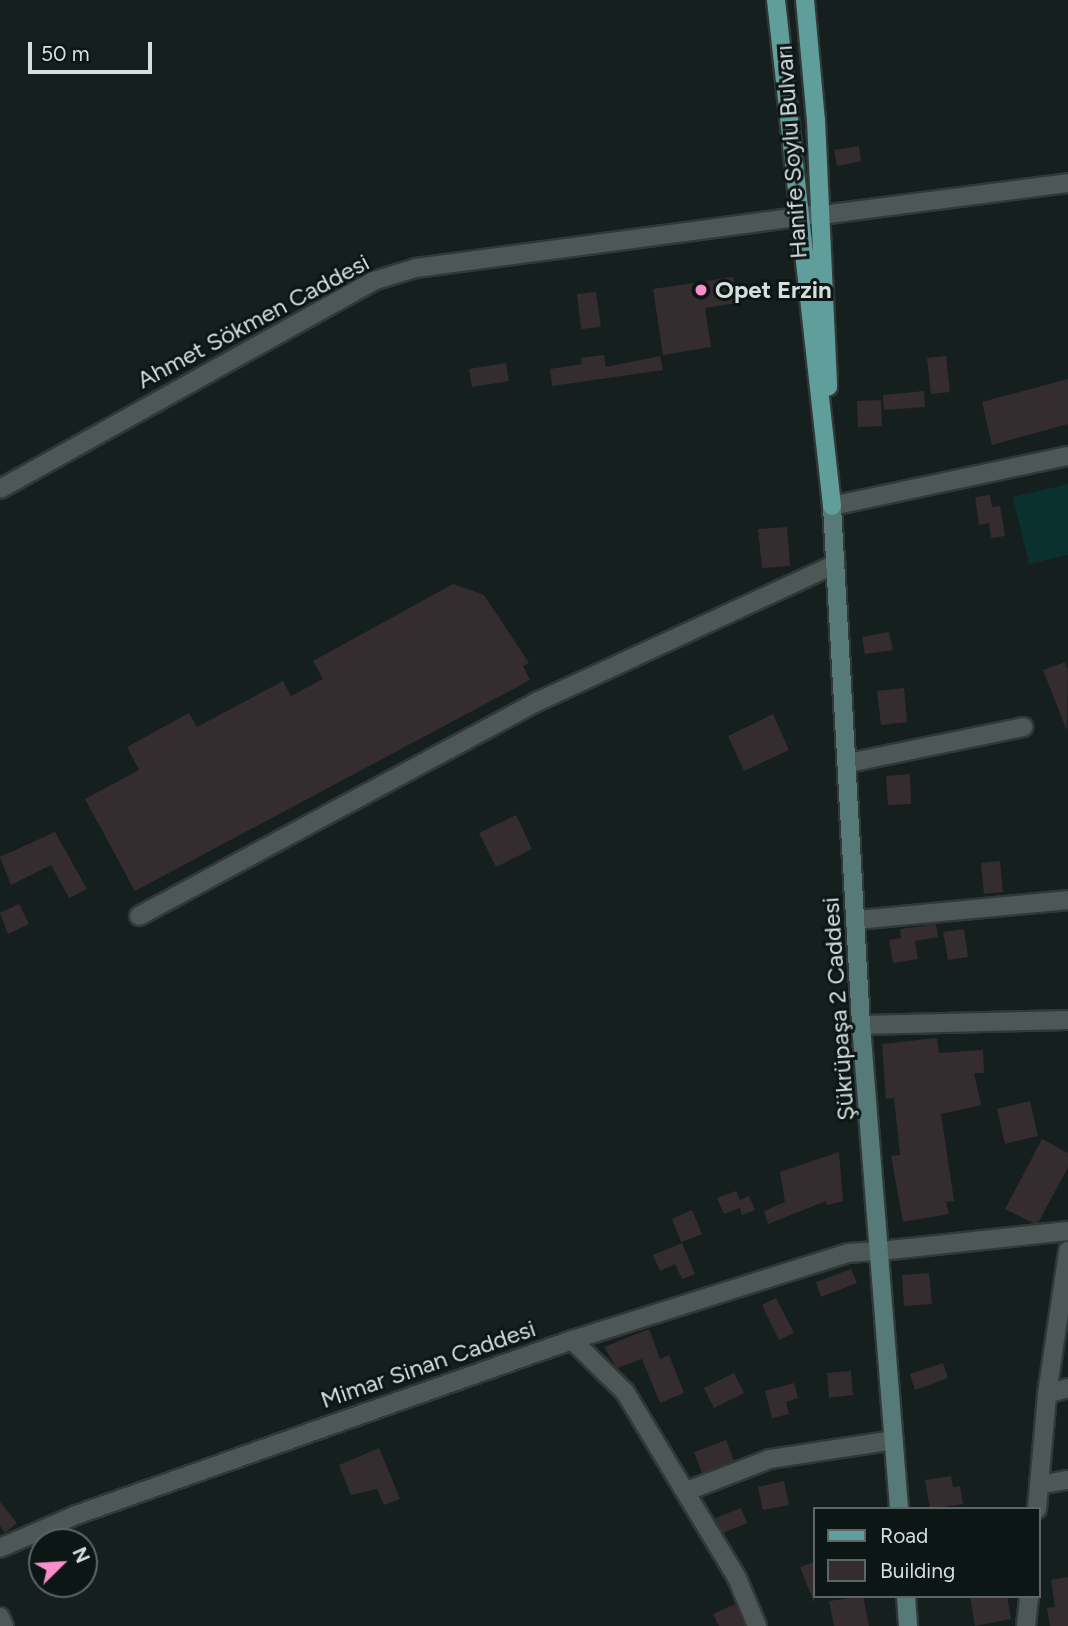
<!DOCTYPE html>
<meta charset="utf-8">
<style>
body{margin:0}
#map{position:relative;width:1068px;height:1626px;overflow:hidden;background:#151f1e;font-family:Figtree,sans-serif}
div>[style]{position:absolute}
.green>*{inset:0;background:#0b312f}
.building>*{inset:0;background:#352c30}
.roads{filter:drop-shadow(2px 0 #313837) drop-shadow(-2px 0 #313837) drop-shadow(0 2px #313837) drop-shadow(0 -2px #313837)}
.minor>*{height:18px;margin:-9px;padding:0 9px;transform-origin:9px;border-radius:9px;background:#4c5756}
.tertiary>*{height:18px;margin:-9px;padding:0 9px;transform-origin:9px;border-radius:9px;background:#4c5756}
.secondary>*{height:18px;margin:-9px;padding:0 9px;transform-origin:9px;border-radius:9px;background:#567a78}
.primary>*{height:18px;margin:-9px;padding:0 9px;transform-origin:9px;border-radius:9px;background:#5f9e9a}
.dots>*{width:19px;height:19px;translate:-50% -50%;box-sizing:border-box;border:4px solid #0c1615;border-radius:50%}
span{translate:-50% -50%;white-space:nowrap;text-align:center;line-height:1.15;-webkit-text-stroke:6px #0c1615;paint-order:stroke}
.street-label{font-size:24px;color:#d7dedd}
.poi-label{font-size:24px;color:#d7dedd;font-weight:700}
.left{translate:0 -50%;text-align:left}
.legend{position:absolute;left:813px;top:1507px;width:228px;height:91px;box-sizing:border-box;background:#0c1615;border:2px solid #5d6665;margin:0;padding:9px 12px;list-style:none;font-size:21px;color:#d7dedd}
.legend li{display:flex;align-items:center;gap:14px;height:35px}
.legend b{width:35px;border:2px solid #5d6665}
.north{position:absolute;left:28px;top:1528px;width:70px;height:70px;box-sizing:border-box;background:#0c1615;border:2px solid #5d6665;border-radius:50%;rotate:66deg;font-size:19px;font-weight:700;line-height:28px;text-align:center;color:#d7dedd}
.north::after{content:'';display:block;margin:auto;width:24px;height:32px;background:#f98fca;clip-path:polygon(50% 0,100% 100%,50% 72%,0 100%)}
.scale{position:absolute;left:28px;top:42px;width:124px;height:32px;box-sizing:border-box;border:4px solid #d7dedd;border-top:0;padding-left:9px;font-size:21px;line-height:24px;white-space:nowrap;color:#d7dedd;-webkit-text-stroke:5px #0c1615;paint-order:stroke}
</style>
<div id="map">
<div class="green">
<i style="clip-path:polygon(1068px 484px,1068px 555px,1029px 564px,1013px 497px)"></i>
</div>
<div class="building">
<i style="clip-path:polygon(859px 146px,861px 161px,837px 166px,834px 150px)"></i>
<i style="clip-path:polygon(733px 277px,737px 303px,705px 308px,711px 347px,663px 355px,653px 289px)"></i>
<i style="clip-path:polygon(596px 292px,601px 327px,581px 329px,577px 294px)"></i>
<i style="clip-path:polygon(604px 355px,606px 367px,660px 356px,663px 370px,552px 386px,550px 369px,582px 364px,581px 358px)"></i>
<i style="clip-path:polygon(946px 356px,950px 392px,931px 394px,927px 358px)"></i>
<i style="clip-path:polygon(506px 363px,509px 381px,472px 387px,469px 369px)"></i>
<i style="clip-path:polygon(1068px 379px,1068px 424px,992px 445px,982px 402px)"></i>
<i style="clip-path:polygon(924px 391px,925px 407px,884px 410px,883px 395px)"></i>
<i style="clip-path:polygon(881px 400px,882px 426px,858px 427px,857px 401px)"></i>
<i style="clip-path:polygon(990px 495px,992px 507px,1000px 506px,1005px 536px,991px 538px,989px 523px,979px 525px,975px 497px)"></i>
<i style="clip-path:polygon(787px 527px,790px 566px,762px 568px,758px 529px)"></i>
<i style="clip-path:polygon(453px 584px,484px 595px,529px 663px,523px 666px,530px 680px,135px 891px,85px 799px,139px 770px,127px 747px,189px 713px,197px 727px,283px 681px,291px 696px,323px 679px,313px 661px)"></i>
<i style="clip-path:polygon(889px 632px,893px 650px,865px 654px,862px 637px)"></i>
<i style="clip-path:polygon(1065px 662px,1068px 670px,1067px 731px,1043px 670px)"></i>
<i style="clip-path:polygon(904px 688px,907px 722px,881px 725px,877px 691px)"></i>
<i style="clip-path:polygon(773px 714px,789px 750px,744px 771px,728px 736px)"></i>
<i style="clip-path:polygon(910px 774px,911px 804px,888px 805px,886px 776px)"></i>
<i style="clip-path:polygon(516px 815px,532px 849px,496px 867px,479px 833px)"></i>
<i style="clip-path:polygon(55px 832px,87px 889px,69px 898px,51px 865px,11px 885px,0 857px)"></i>
<i style="clip-path:polygon(1000px 861px,1003px 892px,984px 894px,981px 863px)"></i>
<i style="clip-path:polygon(19px 904px,29px 924px,8px 934px,0 913px)"></i>
<i style="clip-path:polygon(936px 924px,938px 937px,915px 941px,918px 959px,893px 963px,889px 940px,901px 938px,900px 929px)"></i>
<i style="clip-path:polygon(964px 929px,968px 957px,948px 960px,943px 932px)"></i>
<i style="clip-path:polygon(937px 1038px,939px 1053px,983px 1050px,984px 1073px,974px 1073px,981px 1105px,941px 1114px,954px 1201px,946px 1202px,949px 1214px,903px 1222px,891px 1156px,900px 1155px,894px 1098px,886px 1099px,882px 1044px)"></i>
<i style="clip-path:polygon(1030px 1101px,1038px 1136px,1005px 1144px,997px 1109px)"></i>
<i style="clip-path:polygon(1042px 1139px,1068px 1153px,1068px 1167px,1038px 1223px,1033px 1223px,1005px 1209px)"></i>
<i style="clip-path:polygon(839px 1152px,843px 1201px,827px 1205px,826px 1201px,768px 1224px,764px 1211px,785px 1202px,780px 1172px)"></i>
<i style="clip-path:polygon(736px 1191px,740px 1200px,749px 1196px,755px 1210px,742px 1215px,740px 1208px,724px 1214px,717px 1198px)"></i>
<i style="clip-path:polygon(692px 1210px,702px 1234px,681px 1242px,672px 1219px)"></i>
<i style="clip-path:polygon(682px 1243px,695px 1274px,682px 1279px,675px 1264px,660px 1271px,653px 1255px)"></i>
<i style="clip-path:polygon(851px 1269px,857px 1283px,821px 1297px,816px 1282px)"></i>
<i style="clip-path:polygon(929px 1273px,932px 1304px,904px 1306px,902px 1275px)"></i>
<i style="clip-path:polygon(776px 1298px,794px 1333px,779px 1340px,762px 1305px)"></i>
<i style="clip-path:polygon(649px 1329px,660px 1359px,669px 1355px,684px 1393px,660px 1403px,642px 1359px,617px 1368px,604px 1347px)"></i>
<i style="clip-path:polygon(943px 1363px,948px 1378px,915px 1390px,910px 1374px)"></i>
<i style="clip-path:polygon(851px 1371px,853px 1395px,829px 1398px,827px 1373px)"></i>
<i style="clip-path:polygon(734px 1373px,744px 1393px,714px 1408px,704px 1388px)"></i>
<i style="clip-path:polygon(794px 1383px,798px 1398px,786px 1402px,789px 1414px,772px 1418px,765px 1391px)"></i>
<i style="clip-path:polygon(726px 1440px,734px 1461px,702px 1473px,694px 1452px)"></i>
<i style="clip-path:polygon(379px 1448px,400px 1499px,384px 1505px,377px 1489px,351px 1495px,339px 1465px)"></i>
<i style="clip-path:polygon(951px 1476px,953px 1487px,960px 1486px,963px 1504px,930px 1509px,925px 1480px)"></i>
<i style="clip-path:polygon(784px 1481px,789px 1505px,763px 1510px,758px 1487px)"></i>
<i style="clip-path:polygon(0 1502px,17px 1523px,5px 1533px,0 1526px)"></i>
<i style="clip-path:polygon(741px 1508px,747px 1523px,723px 1533px,715px 1518px)"></i>
<i style="clip-path:polygon(814px 1562px,814px 1603px,800px 1567px)"></i>
<i style="clip-path:polygon(1068px 1577px,1068px 1626px,1050px 1626px,1047px 1608px,1055px 1607px,1051px 1580px)"></i>
<i style="clip-path:polygon(863px 1596px,869px 1626px,834px 1626px,829px 1601px)"></i>
<i style="clip-path:polygon(970px 1596px,1007px 1596px,1011px 1619px,975px 1626px)"></i>
<i style="clip-path:polygon(735px 1604px,745px 1626px,719px 1626px,713px 1614px)"></i>
</div>
<div class="roads">
<div class="minor">
<i style="left:0;top:489px;width:427px;rotate:-29.1deg"></i>
<i style="left:373px;top:281px;width:45px;rotate:-16.8deg"></i>
<i style="left:416px;top:268px;width:403px;rotate:-7.6deg"></i>
<i style="left:832px;top:506px;width:241px;rotate:-12deg"></i>
<i style="left:848px;top:763px;width:179px;rotate:-11.6deg"></i>
<i style="left:139px;top:916px;width:454px;rotate:-28.3deg"></i>
<i style="left:539px;top:701px;width:327px;rotate:-24.8deg"></i>
<i style="left:857px;top:920px;width:212px;rotate:-5.4deg"></i>
<i style="left:861px;top:1025px;width:207px;rotate:-1.4deg"></i>
<i style="left:880px;top:1251px;width:189px;rotate:-6.1deg"></i>
<i style="left:572px;top:1340px;width:74px;rotate:44.5deg"></i>
<i style="left:625px;top:1392px;width:217px;rotate:58.9deg"></i>
<i style="left:737px;top:1578px;width:52px;rotate:67.4deg"></i>
<i style="left:1047px;top:1394px;width:22px;rotate:-16deg"></i>
<i style="left:1039px;top:1485px;width:29px;rotate:-10deg"></i>
<i style="left:687px;top:1491px;width:89px;rotate:-21.1deg"></i>
<i style="left:770px;top:1459px;width:125px;rotate:-8.7deg"></i>
<i style="left:0;top:1617px;width:10px;rotate:66deg"></i>
</div>
<div class="tertiary">
<i style="left:822px;top:215px;width:248px;rotate:-7.4deg"></i>
<i style="left:1037px;top:1509px;width:115px;rotate:-85deg"></i>
<i style="left:1047px;top:1394px;width:145px;rotate:-81.6deg"></i>
<i style="left:0;top:1548px;width:83px;rotate:-23.5deg"></i>
<i style="left:76px;top:1515px;width:526px;rotate:-19.43deg"></i>
<i style="left:572px;top:1340px;width:289px;rotate:-17.5deg"></i>
<i style="left:848px;top:1253px;width:32px;rotate:-4deg"></i>
<i style="left:1026px;top:1626px;width:30px;rotate:-84deg"></i>
</div>
<div class="secondary">
<i style="left:832px;top:506px;width:520px;rotate:86.8deg"></i>
<i style="left:861px;top:1025px;width:485px;rotate:85.5deg"></i>
<i style="left:906px;top:1596px;width:30px;rotate:86deg"></i>
</div>
<div class="primary">
<i style="left:776px;top:0;width:509px;rotate:83.68deg"></i>
<i style="left:805px;top:0;width:121px;rotate:84.8deg"></i>
<i style="left:816px;top:120px;width:267px;rotate:87.4deg"></i>
</div>
</div>
<div class="dots">
<i style="left:701px;top:290px;background:#f98fca"></i>
</div>
<div class="street-label">
<span style="left:791px;top:152px;rotate:-94deg">Hanife Soylu Bulvarı</span>
<span style="left:253px;top:321px;rotate:-28deg">Ahmet Sökmen Caddesi</span>
<span style="left:838px;top:1009px;rotate:-94deg">Şükrüpaşa 2 Caddesi</span>
<span style="left:428px;top:1364px;rotate:-19deg">Mimar Sinan Caddesi</span>
</div>
<div class="poi-label">
<span class="left" style="left:715px;top:290px">Opet Erzin</span>
</div>
<ul class="legend">
<li><b style="height:9px;background:#5f9e9a"></b>Road</li>
<li><b style="height:19px;background:#352c30"></b>Building</li>
</ul>
<div class="north">N</div>
<div class="scale">50 m</div>
</div>
